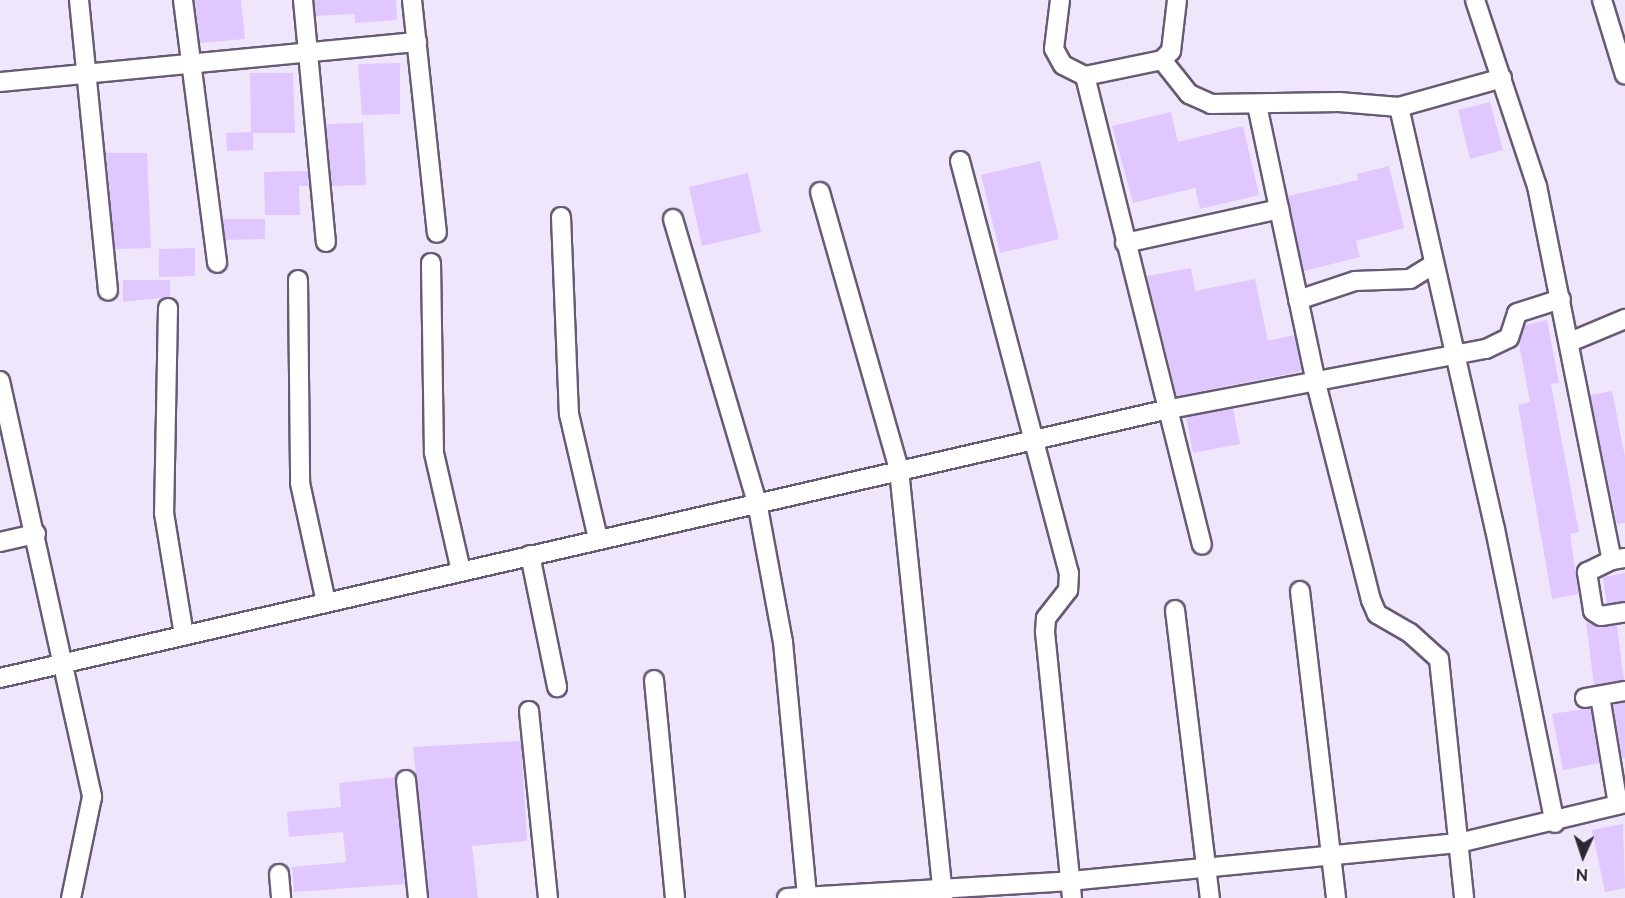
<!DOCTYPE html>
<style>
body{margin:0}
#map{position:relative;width:1625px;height:898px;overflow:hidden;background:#f0e6fc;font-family:Raleway,sans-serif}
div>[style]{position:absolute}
.building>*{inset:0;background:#e0c7ff}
.roads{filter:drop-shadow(2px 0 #675b73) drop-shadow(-2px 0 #675b73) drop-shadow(0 2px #675b73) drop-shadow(0 -2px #675b73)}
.minor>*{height:18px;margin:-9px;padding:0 9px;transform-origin:9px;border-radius:9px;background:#fff}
span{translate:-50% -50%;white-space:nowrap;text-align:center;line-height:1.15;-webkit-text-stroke:5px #faf7fd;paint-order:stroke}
.north{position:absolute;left:1553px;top:826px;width:60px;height:60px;-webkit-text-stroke:4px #faf7fd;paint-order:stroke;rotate:183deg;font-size:16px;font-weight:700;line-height:24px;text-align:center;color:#2d2832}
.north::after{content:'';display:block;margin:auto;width:21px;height:27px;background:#2d2832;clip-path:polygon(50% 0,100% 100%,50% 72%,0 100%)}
</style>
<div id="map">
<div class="building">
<i style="clip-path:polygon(195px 0,241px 0,245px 39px,200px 43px)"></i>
<i style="clip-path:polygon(314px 0,396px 0,397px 20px,355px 23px,355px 14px,316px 16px)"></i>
<i style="clip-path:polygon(400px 63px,400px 114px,362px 115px,358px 64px)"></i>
<i style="clip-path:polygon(250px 73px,293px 73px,295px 133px,253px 133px,253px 150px,227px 151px,226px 133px,251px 132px)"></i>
<i style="clip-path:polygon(1490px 102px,1503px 150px,1470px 159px,1458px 110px)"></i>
<i style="clip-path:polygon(1171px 112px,1178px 142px,1243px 126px,1259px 195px,1200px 209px,1195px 188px,1133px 203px,1112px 126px)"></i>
<i style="clip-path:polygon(363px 123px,366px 185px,332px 186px,326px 124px)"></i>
<i style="clip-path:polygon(106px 153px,147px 153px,151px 248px,115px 249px)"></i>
<i style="clip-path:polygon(1040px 161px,1059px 239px,1000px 253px,981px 175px)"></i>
<i style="clip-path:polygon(1389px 166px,1404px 228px,1356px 241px,1360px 257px,1304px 271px,1288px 196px,1358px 180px,1357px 174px)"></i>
<i style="clip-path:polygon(308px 171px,309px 186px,299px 186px,300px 215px,265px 215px,264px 172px)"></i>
<i style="clip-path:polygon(748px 173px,761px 232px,702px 246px,689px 187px)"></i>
<i style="clip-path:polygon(223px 219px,265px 219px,265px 239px,225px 240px)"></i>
<i style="clip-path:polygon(195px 248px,195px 276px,159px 277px,159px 249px)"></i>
<i style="clip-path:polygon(1191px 268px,1195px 291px,1255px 279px,1268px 341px,1294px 335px,1302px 371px,1177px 396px,1147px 276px)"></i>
<i style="clip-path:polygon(123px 280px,170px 280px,170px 297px,123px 302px)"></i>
<i style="clip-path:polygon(1547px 320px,1559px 383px,1551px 384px,1579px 532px,1570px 534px,1579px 594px,1552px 599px,1518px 405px,1530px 402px,1519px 343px,1525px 325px)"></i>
<i style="clip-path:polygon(1612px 391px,1625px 457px,1625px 523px,1617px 524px,1590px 395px)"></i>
<i style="clip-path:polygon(1233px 408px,1240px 444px,1193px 453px,1186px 417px)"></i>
<i style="clip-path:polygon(1625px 573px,1625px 601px,1607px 604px,1603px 577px)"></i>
<i style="clip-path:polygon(1586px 622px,1617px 625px,1624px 680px,1594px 685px)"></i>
<i style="clip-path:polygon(1625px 702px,1625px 758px,1622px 758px,1613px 705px)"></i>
<i style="clip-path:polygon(1591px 708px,1600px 763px,1563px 770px,1552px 714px)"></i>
<i style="clip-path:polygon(521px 741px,527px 841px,472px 846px,478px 898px,429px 898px,413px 747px)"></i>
<i style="clip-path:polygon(395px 777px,405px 884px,294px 892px,292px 867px,346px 862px,343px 832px,289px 837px,287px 812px,341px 807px,339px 783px)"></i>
<i style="clip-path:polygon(1623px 824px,1625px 888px,1605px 892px,1592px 830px)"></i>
</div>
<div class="roads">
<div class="minor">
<i style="left:79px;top:0;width:292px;rotate:84.3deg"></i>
<i style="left:183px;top:0;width:265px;rotate:82.6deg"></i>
<i style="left:303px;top:0;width:243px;rotate:84.6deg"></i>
<i style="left:412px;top:0;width:234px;rotate:83.9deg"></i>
<i style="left:1060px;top:0;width:49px;rotate:97deg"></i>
<i style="left:1054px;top:49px;width:18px;rotate:61deg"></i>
<i style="left:1063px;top:65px;width:25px;rotate:27deg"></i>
<i style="left:1085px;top:76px;width:79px;rotate:-11.7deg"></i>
<i style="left:1162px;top:60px;width:13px;rotate:-45deg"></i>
<i style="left:1171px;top:51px;width:51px;rotate:-83.3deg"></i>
<i style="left:1475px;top:0;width:196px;rotate:71.6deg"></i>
<i style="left:1537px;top:186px;width:381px;rotate:78.7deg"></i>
<i style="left:1612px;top:560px;width:13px;rotate:-9deg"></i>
<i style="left:1602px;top:0;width:78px;rotate:73deg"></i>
<i style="left:1162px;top:60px;width:43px;rotate:51.5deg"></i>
<i style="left:1189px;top:94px;width:24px;rotate:24deg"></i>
<i style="left:1211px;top:104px;width:128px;rotate:-0.9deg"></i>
<i style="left:1339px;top:102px;width:60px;rotate:4.8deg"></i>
<i style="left:1399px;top:107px;width:107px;rotate:-15.7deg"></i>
<i style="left:1085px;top:76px;width:483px;rotate:76deg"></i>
<i style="left:0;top:82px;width:419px;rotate:-5.5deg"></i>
<i style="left:1257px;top:105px;width:280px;rotate:78deg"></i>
<i style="left:1315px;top:379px;width:228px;rotate:75.8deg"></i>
<i style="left:1371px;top:600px;width:15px;rotate:67deg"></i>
<i style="left:1377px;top:614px;width:38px;rotate:30deg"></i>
<i style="left:1410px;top:633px;width:39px;rotate:42deg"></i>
<i style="left:1439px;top:659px;width:240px;rotate:84deg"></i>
<i style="left:1399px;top:107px;width:433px;rotate:77.2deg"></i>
<i style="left:1495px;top:529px;width:300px;rotate:78.5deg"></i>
<i style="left:960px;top:161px;width:426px;rotate:75.2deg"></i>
<i style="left:1069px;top:573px;width:17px;rotate:93deg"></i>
<i style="left:1068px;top:590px;width:36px;rotate:128deg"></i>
<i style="left:1046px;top:618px;width:14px;rotate:94deg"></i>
<i style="left:1045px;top:632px;width:267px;rotate:84.2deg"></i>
<i style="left:820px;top:192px;width:289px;rotate:74.1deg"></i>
<i style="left:899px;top:470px;width:430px;rotate:84.1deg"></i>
<i style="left:561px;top:217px;width:197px;rotate:87.7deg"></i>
<i style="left:569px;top:414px;width:128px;rotate:76.9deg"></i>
<i style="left:673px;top:219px;width:295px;rotate:73.5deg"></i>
<i style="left:757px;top:502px;width:142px;rotate:79.5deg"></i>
<i style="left:783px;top:642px;width:257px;rotate:84.6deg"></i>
<i style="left:1125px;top:243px;width:158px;rotate:-12.4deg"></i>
<i style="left:431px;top:263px;width:190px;rotate:89.1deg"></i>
<i style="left:434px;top:453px;width:121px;rotate:77.1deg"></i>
<i style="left:298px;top:280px;width:203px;rotate:89.4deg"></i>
<i style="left:300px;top:483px;width:122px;rotate:77.7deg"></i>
<i style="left:1298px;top:300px;width:60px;rotate:-18.4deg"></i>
<i style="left:1355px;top:281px;width:55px;rotate:-2.1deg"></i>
<i style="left:1410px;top:279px;width:28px;rotate:-32deg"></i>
<i style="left:168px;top:308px;width:205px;rotate:91.1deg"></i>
<i style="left:164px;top:513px;width:124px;rotate:80.7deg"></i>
<i style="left:1570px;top:342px;width:60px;rotate:-22.7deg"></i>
<i style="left:0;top:381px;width:426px;rotate:77.5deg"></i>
<i style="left:92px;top:797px;width:103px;rotate:101.7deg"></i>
<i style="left:0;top:542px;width:37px;rotate:-13deg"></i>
<i style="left:530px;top:555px;width:135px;rotate:78.4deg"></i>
<i style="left:1612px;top:560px;width:28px;rotate:154deg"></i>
<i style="left:1587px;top:572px;width:39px;rotate:81deg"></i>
<i style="left:1593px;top:611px;width:9px;rotate:32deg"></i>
<i style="left:1601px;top:616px;width:24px;rotate:-9deg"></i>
<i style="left:1300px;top:591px;width:309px;rotate:83.3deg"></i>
<i style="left:1175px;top:610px;width:290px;rotate:83.1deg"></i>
<i style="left:0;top:678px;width:1195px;rotate:-12.96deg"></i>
<i style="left:1165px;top:410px;width:327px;rotate:-10.8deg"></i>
<i style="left:1486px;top:349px;width:25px;rotate:-26deg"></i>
<i style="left:1509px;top:338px;width:26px;rotate:-72deg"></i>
<i style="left:1517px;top:313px;width:46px;rotate:-17.7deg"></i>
<i style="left:654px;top:680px;width:219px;rotate:84.5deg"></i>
<i style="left:1600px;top:696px;width:110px;rotate:80.6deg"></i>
<i style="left:1585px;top:698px;width:41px;rotate:-9.9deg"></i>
<i style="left:529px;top:711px;width:188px;rotate:84.2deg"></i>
<i style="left:406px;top:780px;width:119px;rotate:84.2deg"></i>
<i style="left:279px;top:874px;width:24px;rotate:85deg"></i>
<i style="left:787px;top:898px;width:284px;rotate:-3.4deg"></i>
<i style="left:1070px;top:881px;width:391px;rotate:-5.6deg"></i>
<i style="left:1459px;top:843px;width:171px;rotate:-13.5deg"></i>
</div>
</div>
<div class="north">N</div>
</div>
